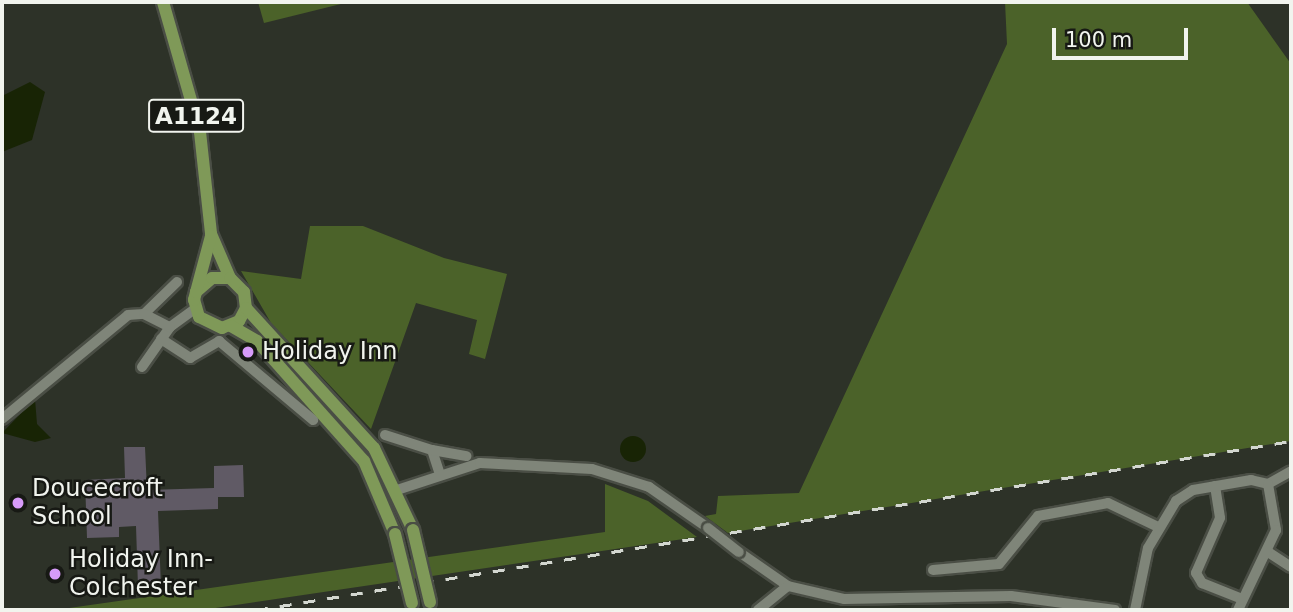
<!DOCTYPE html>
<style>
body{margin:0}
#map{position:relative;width:1293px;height:612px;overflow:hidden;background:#2d3228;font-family:"DejaVu Sans",sans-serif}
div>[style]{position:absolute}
.green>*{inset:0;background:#4b6229}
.water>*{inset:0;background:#182405}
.round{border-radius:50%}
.building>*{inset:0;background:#605a65}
.roads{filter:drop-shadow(2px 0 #4a4e45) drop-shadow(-2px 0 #4a4e45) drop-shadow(0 2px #4a4e45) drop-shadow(0 -2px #4a4e45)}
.minor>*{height:10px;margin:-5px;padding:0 5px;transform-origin:5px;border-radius:5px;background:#7f8579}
.major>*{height:12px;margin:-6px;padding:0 6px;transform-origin:6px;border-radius:6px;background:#7f9958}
.rail>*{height:2.5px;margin-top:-1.25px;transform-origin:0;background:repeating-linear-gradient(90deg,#d3d7d0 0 12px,transparent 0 24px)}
.bridges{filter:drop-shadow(2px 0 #4a4e45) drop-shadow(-2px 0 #4a4e45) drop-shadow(0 2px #4a4e45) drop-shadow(0 -2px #4a4e45)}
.minor-bridge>*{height:10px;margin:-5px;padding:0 5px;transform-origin:5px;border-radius:5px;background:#7f8579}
.major-bridge>*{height:12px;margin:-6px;padding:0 6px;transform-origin:6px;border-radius:6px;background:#7f9958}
.dots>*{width:19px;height:19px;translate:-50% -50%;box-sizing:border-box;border:4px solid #171914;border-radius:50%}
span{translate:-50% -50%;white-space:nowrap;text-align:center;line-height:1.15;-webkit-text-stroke:5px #171914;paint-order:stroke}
.shield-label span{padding:2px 5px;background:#171914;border:2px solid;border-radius:5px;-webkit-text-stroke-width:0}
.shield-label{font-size:23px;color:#f1f4ee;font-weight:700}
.poi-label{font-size:24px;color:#f1f4ee}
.left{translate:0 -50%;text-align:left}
.frame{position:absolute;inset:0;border:4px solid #f1f4ee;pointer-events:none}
.scale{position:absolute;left:1052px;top:28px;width:136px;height:32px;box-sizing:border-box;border:4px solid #f1f4ee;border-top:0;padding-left:9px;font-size:21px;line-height:24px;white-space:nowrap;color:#f1f4ee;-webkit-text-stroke:5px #171914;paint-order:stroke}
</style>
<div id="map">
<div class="green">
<i style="clip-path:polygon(258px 2px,349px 2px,264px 23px)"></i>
<i style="clip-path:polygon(1005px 2px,1247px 2px,1291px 64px,1291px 441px,728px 533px,705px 516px,716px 514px,718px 496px,799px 493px,1007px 44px)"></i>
<i style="clip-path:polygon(310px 226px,363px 226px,444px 258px,507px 274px,485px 359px,469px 354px,477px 320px,416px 303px,371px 429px,271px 323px,241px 271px,301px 279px)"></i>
<i style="clip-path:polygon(605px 484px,648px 501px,697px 537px,202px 610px,55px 610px,605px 532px)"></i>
</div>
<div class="water">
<i style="clip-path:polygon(30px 82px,45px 92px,32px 140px,2px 152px,2px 96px)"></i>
<i style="clip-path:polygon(35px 399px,37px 424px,51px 438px,35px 442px,2px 433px)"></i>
<i class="round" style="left:620px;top:436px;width:26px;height:26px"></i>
</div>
<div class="building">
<i style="clip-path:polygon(124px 447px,145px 447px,147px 490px,214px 488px,214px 466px,243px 465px,244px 497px,218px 497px,218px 509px,158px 511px,161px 587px,138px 587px,136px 526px,119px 527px,119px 537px,87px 538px,85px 480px,125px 478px)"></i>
</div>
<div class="roads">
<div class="minor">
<i style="left:144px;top:314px;width:46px;rotate:-44.1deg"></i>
<i style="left:161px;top:339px;width:35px;rotate:33deg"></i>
<i style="left:190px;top:358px;width:34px;rotate:-30deg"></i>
<i style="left:219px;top:341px;width:123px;rotate:40deg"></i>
<i style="left:142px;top:367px;width:49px;rotate:-55deg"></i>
<i style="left:170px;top:327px;width:31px;rotate:-36deg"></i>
<i style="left:2px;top:419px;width:163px;rotate:-39.5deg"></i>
<i style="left:128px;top:315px;width:16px;rotate:-4deg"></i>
<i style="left:144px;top:314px;width:29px;rotate:27deg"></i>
<i style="left:385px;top:435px;width:49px;rotate:17.7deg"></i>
<i style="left:432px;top:450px;width:26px;rotate:72deg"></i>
<i style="left:432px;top:450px;width:35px;rotate:10deg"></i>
<i style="left:1268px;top:484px;width:26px;rotate:-29deg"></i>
<i style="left:1215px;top:486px;width:32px;rotate:81deg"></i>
<i style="left:1220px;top:518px;width:60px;rotate:113.6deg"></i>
<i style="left:1196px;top:573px;width:12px;rotate:59deg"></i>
<i style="left:1202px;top:583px;width:43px;rotate:21.8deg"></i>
<i style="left:397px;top:490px;width:87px;rotate:-18deg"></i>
<i style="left:480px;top:463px;width:112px;rotate:3.1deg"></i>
<i style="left:592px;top:469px;width:60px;rotate:17.5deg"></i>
<i style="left:649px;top:487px;width:72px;rotate:34.8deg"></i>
<i style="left:739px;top:552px;width:60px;rotate:34.8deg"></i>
<i style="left:788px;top:586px;width:57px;rotate:13.1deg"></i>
<i style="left:844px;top:599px;width:167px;rotate:-1deg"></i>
<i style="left:1011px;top:596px;width:105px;rotate:7.7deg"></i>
<i style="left:1268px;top:552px;width:27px;rotate:33deg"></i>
<i style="left:933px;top:570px;width:66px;rotate:-5.2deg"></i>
<i style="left:999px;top:564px;width:62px;rotate:-50.9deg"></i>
<i style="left:1038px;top:516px;width:71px;rotate:-10.5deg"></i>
<i style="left:1108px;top:503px;width:55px;rotate:25.6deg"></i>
<i style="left:758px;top:610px;width:38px;rotate:-39deg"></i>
<i style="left:1135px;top:610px;width:63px;rotate:-78.2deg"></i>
<i style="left:1148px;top:548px;width:55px;rotate:-59.2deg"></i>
<i style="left:1176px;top:501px;width:20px;rotate:-33deg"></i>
<i style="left:1193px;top:490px;width:59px;rotate:-9.8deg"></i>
<i style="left:1251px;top:480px;width:17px;rotate:13deg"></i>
<i style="left:1268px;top:484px;width:47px;rotate:80.1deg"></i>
<i style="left:1276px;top:530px;width:89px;rotate:115.4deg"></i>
</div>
<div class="major">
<i style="left:163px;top:2px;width:135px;rotate:74.1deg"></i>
<i style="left:200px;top:132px;width:103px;rotate:83.8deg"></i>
<i style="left:211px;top:234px;width:48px;rotate:66.6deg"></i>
<i style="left:196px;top:292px;width:21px;rotate:-41deg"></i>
<i style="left:212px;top:278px;width:18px"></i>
<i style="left:230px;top:278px;width:20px;rotate:45deg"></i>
<i style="left:244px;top:292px;width:16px;rotate:83deg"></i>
<i style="left:246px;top:308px;width:15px;rotate:118deg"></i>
<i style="left:239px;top:321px;width:18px;rotate:158deg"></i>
<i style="left:222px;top:328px;width:25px;rotate:-154deg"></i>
<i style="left:199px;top:317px;width:18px;rotate:-106deg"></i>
<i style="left:194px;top:300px;width:8px;rotate:-76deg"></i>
<i style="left:196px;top:292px;width:58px;rotate:-75deg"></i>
<i style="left:246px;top:308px;width:190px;rotate:47.6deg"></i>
<i style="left:374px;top:448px;width:91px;rotate:64.6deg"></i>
<i style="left:231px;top:326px;width:30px;rotate:30deg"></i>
<i style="left:257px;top:341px;width:161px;rotate:48.3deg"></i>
<i style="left:364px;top:461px;width:79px;rotate:67deg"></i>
</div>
</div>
<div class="rail">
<i style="left:256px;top:610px;width:1049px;rotate:-9.27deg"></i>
</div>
<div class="bridges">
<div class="minor-bridge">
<i style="left:708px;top:528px;width:39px;rotate:38deg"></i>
</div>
<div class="major-bridge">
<i style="left:413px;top:530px;width:74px;rotate:76.7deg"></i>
<i style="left:395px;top:534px;width:71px;rotate:76.2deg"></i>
</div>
</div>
<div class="dots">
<i style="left:248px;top:352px;background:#d79bf9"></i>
<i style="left:18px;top:503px;background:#d79bf9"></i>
<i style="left:55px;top:574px;background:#d79bf9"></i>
</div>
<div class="shield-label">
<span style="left:196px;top:116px">A1124</span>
</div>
<div class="poi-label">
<span class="left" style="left:262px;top:352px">Holiday Inn</span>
<span class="left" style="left:32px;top:503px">Doucecroft<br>School</span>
<span class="left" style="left:69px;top:574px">Holiday Inn-<br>Colchester</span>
</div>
<div class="frame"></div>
<div class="scale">100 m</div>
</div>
